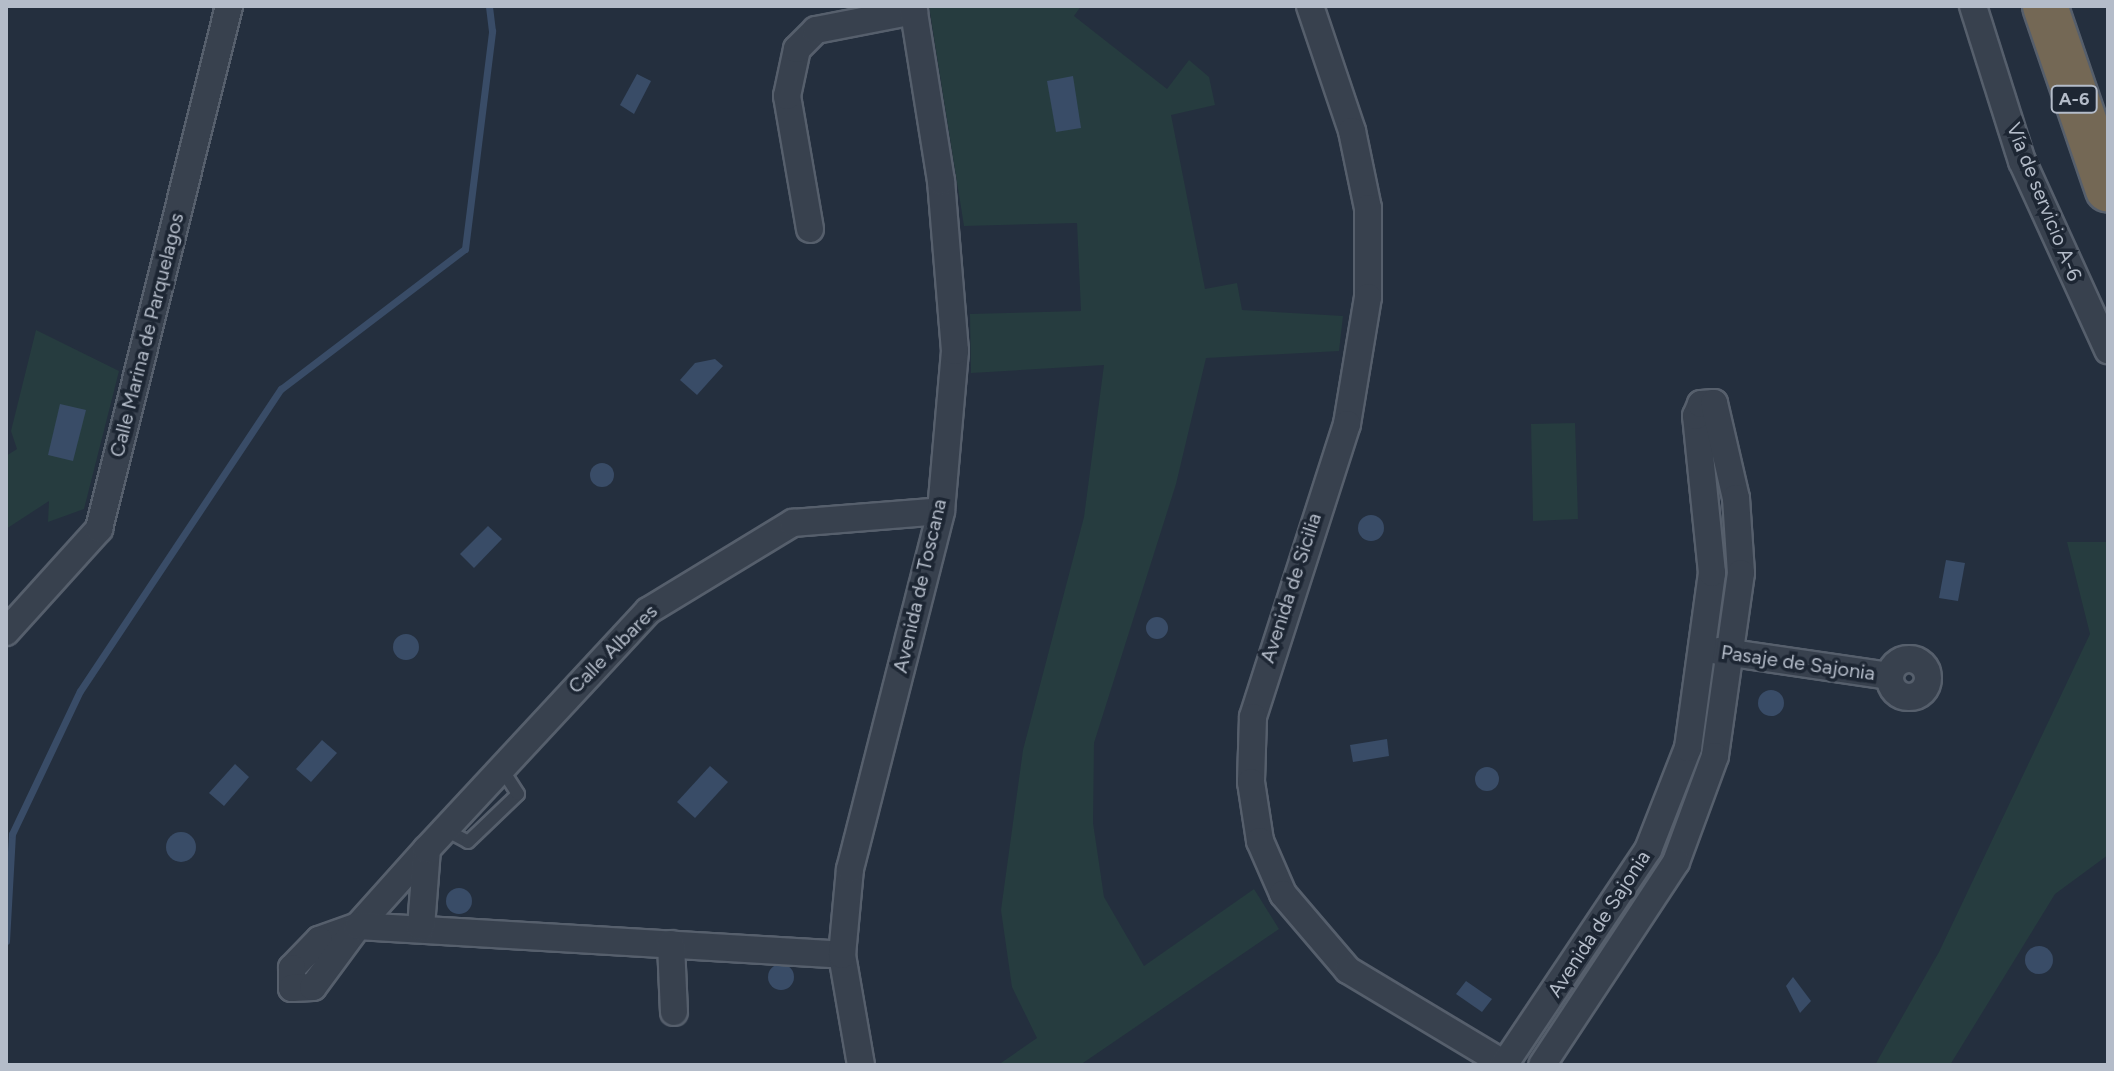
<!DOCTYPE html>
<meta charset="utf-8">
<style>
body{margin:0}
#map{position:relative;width:2114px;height:1071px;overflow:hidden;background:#242f3e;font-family:Figtree,sans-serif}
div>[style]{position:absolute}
.green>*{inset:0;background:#263c3f}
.water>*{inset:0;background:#394c67}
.round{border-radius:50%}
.stream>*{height:7px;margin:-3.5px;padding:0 3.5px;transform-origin:3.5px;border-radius:3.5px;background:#394c67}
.roads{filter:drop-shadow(2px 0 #565f6c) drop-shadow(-2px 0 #565f6c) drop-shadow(0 2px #565f6c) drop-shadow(0 -2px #565f6c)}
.service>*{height:12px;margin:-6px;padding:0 6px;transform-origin:6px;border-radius:6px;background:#38414e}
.minor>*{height:26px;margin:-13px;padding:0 13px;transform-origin:13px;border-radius:13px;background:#38414e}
.minor>.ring{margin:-13px;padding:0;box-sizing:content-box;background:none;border:26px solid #38414e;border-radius:50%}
.motorway>*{height:44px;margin:-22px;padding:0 22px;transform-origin:22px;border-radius:22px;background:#746855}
span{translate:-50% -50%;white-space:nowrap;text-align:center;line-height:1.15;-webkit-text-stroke:7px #1d2633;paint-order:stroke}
.shield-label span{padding:2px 6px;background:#1d2633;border:2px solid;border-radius:6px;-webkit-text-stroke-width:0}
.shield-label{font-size:18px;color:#b4bcc9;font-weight:700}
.street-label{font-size:20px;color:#b4bcc9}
.frame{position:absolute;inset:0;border:8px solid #b4bcc9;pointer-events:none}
</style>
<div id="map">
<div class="green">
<i style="clip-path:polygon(929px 6px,1081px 6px,1074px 16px,1167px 89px,1189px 60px,1209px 77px,1215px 105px,1171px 115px,1205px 289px,1237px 283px,1242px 310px,1343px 316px,1339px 351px,1206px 358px,1176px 484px,1094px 743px,1093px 823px,1104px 897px,1144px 966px,1254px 889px,1279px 929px,1080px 1065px,998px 1065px,1037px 1038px,1012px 987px,1001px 910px,1023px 750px,1084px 517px,1104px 365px,971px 373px,970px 314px,1081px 311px,1077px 223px,964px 226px)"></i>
<i style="clip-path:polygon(36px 330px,119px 371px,84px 509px,48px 522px,49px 501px,6px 529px,6px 456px,17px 449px,11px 431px)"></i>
<i style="clip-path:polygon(1575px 423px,1578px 519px,1533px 521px,1531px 424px)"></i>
<i style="clip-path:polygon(2067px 542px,2108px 542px,2108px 855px,2055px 894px,1950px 1065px,1875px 1065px,1939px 952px,2090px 634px)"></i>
<i style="clip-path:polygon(1714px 678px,1703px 753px,1664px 858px,1537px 1048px,1657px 856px,1697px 753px)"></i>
</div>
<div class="water">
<i style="clip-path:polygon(637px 74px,651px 81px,634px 114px,620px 105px)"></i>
<i style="clip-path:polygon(1073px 76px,1081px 128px,1056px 132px,1047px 81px)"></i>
<i style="clip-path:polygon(715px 359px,723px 366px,697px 395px,680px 380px,695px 363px)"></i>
<i style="clip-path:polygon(60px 404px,86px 410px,73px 461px,48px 455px)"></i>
<i class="round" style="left:590px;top:463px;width:24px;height:24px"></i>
<i class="round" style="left:1358px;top:515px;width:26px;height:26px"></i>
<i style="clip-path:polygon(488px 526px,502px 539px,474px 568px,460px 554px)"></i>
<i style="clip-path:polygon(1946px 560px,1965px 563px,1958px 601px,1939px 598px)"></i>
<i class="round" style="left:1146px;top:617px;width:22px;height:22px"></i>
<i class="round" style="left:393px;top:634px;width:26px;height:26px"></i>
<i class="round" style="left:1758px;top:690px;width:26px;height:26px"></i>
<i style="clip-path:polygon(1387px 739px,1389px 756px,1353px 762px,1350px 745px)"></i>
<i style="clip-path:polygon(322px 740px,337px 753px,311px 782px,296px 769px)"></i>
<i style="clip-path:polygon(235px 764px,249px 777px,224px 806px,209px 793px)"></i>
<i style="clip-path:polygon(710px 766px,728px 782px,695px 818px,677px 802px)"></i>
<i class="round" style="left:1475px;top:767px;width:24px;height:24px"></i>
<i class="round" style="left:166px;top:832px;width:30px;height:30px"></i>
<i class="round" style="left:446px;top:888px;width:26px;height:26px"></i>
<i class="round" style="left:2025px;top:946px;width:28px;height:28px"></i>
<i class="round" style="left:768px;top:964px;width:26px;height:26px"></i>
<i style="clip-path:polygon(1793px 977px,1811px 1001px,1800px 1013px,1786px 986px)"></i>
<i style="clip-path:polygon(1466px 981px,1492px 999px,1482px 1012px,1456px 994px)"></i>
</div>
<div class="stream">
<i style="left:6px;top:941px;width:107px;rotate:-86.8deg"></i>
<i style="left:12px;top:834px;width:158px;rotate:-64.6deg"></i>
<i style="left:80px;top:691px;width:363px;rotate:-56.4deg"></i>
<i style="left:281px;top:389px;width:231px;rotate:-37.3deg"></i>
<i style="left:465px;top:249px;width:220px;rotate:-82.9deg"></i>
<i style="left:492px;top:31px;width:25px;rotate:-97deg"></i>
</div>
<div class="roads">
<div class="service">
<i style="left:444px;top:829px;width:27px;rotate:28deg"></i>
<i style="left:468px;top:842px;width:69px;rotate:-43.8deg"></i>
<i style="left:518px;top:794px;width:30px;rotate:-123deg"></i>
</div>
<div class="minor">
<i style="left:1310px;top:6px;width:132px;rotate:71.4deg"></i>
<i style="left:1352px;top:131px;width:79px;rotate:78.3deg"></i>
<i style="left:1368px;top:208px;width:89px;rotate:90deg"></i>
<i style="left:1368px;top:297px;width:129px;rotate:99.4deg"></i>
<i style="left:1347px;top:424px;width:308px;rotate:107.8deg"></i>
<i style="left:1253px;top:717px;width:65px;rotate:91.8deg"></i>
<i style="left:1251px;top:782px;width:60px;rotate:81.3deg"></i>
<i style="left:1260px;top:841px;width:58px;rotate:66.5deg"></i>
<i style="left:1283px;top:894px;width:100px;rotate:49.5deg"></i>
<i style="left:1348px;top:970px;width:184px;rotate:31deg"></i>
<i style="left:1973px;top:6px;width:163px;rotate:72.5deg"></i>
<i style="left:2022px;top:161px;width:208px;rotate:65.5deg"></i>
<i style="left:810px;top:229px;width:135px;rotate:-99.8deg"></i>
<i style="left:787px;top:96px;width:48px;rotate:-78deg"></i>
<i style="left:797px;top:49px;width:27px;rotate:-45deg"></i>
<i style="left:816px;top:30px;width:100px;rotate:-11deg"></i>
<i style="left:6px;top:632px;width:139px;rotate:-47.9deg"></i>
<i style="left:99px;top:529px;width:539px;rotate:-76.04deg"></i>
<i style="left:1718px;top:651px;width:174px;rotate:8.3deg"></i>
<i class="ring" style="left:1890px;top:659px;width:12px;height:12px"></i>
<i style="left:427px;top:849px;width:103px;rotate:131.9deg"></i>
<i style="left:358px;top:926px;width:41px;rotate:160.3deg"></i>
<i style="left:319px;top:940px;width:39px;rotate:134deg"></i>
<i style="left:292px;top:968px;width:20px;rotate:90deg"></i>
<i style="left:292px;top:988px;width:21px;rotate:-3deg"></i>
<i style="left:313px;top:987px;width:76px;rotate:-53.6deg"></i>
<i style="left:358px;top:926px;width:485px;rotate:3.4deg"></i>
<i style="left:421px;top:927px;width:78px;rotate:-85.6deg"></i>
<i style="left:427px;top:849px;width:325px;rotate:-47.1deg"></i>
<i style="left:648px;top:611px;width:170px;rotate:-31.3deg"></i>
<i style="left:793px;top:523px;width:148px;rotate:-4.6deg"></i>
<i style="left:671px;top:944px;width:68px;rotate:87.5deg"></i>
<i style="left:861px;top:1065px;width:112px;rotate:-99.8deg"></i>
<i style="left:842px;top:955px;width:86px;rotate:-84.7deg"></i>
<i style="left:850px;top:869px;width:369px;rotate:-75.7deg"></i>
<i style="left:941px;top:511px;width:161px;rotate:-85deg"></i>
<i style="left:955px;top:351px;width:171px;rotate:-94.7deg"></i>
<i style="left:941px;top:181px;width:177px;rotate:-99.1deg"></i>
<i style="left:1504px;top:1065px;width:259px;rotate:-56.2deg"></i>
<i style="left:1648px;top:850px;width:110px;rotate:-68.6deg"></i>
<i style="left:1688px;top:748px;width:177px;rotate:-82.2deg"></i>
<i style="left:1712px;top:573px;width:158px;rotate:-95.8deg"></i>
<i style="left:1696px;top:416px;width:13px;rotate:-67deg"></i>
<i style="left:1701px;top:404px;width:13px;rotate:-4deg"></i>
<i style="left:1714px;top:403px;width:98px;rotate:77deg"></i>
<i style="left:1736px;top:498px;width:75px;rotate:86.2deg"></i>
<i style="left:1741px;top:573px;width:185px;rotate:98.1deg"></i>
<i style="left:1715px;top:756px;width:113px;rotate:110.2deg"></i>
<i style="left:1676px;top:862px;width:243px;rotate:123.4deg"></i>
</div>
<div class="motorway">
<i style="left:2045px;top:6px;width:194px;rotate:71.1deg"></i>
</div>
</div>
<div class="shield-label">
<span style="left:2074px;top:99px">A-6</span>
</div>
<div class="street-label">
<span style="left:2044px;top:202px;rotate:68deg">Vía de servicio A-6</span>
<span style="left:147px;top:335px;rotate:-76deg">Calle Marina de Parquelagos</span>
<span style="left:920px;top:586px;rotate:-77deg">Avenida de Toscana</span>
<span style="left:1291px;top:588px;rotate:-72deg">Avenida de Sicilia</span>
<span style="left:613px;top:649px;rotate:-45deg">Calle Albares</span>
<span style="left:1798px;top:663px;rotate:8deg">Pasaje de Sajonia</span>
<span style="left:1599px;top:924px;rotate:-57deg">Avenida de Sajonia</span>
</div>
<div class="frame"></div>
</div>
